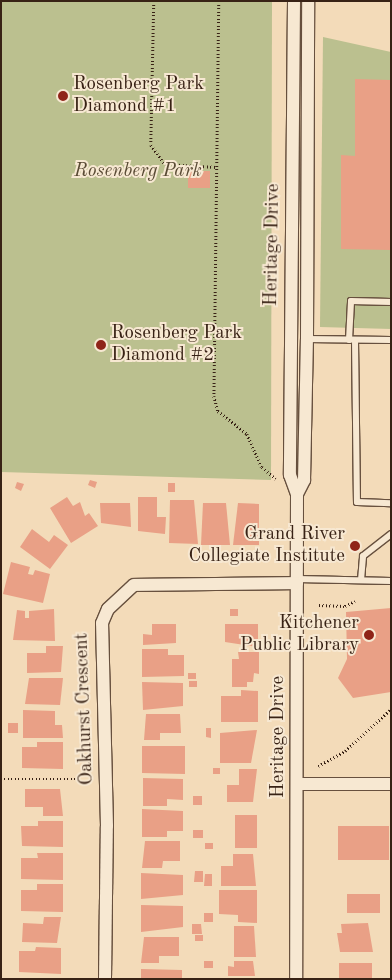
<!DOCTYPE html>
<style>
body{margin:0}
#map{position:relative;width:392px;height:980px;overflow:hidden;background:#f3dbb9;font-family:"Old Standard TT",serif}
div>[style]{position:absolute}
.green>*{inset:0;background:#bbc08f}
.building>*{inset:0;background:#e9a086}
.path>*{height:2.5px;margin-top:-1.25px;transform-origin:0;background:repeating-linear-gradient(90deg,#382215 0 1px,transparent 0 3.5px)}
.roads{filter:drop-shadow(1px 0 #67503e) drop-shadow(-1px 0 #67503e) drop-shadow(0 1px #67503e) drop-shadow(0 -1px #67503e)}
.lane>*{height:6px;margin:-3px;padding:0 3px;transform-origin:3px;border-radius:3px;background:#f7e8d2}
.street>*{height:12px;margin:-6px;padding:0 6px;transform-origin:6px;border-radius:6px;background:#f7e8d2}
.dots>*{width:14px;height:14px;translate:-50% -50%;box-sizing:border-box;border:2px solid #f7e8d2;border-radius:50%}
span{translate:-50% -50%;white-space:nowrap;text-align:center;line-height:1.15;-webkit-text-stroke:4px #f7e8d2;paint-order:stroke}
.poi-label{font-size:19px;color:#382215}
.left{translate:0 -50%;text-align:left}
.right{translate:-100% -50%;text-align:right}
.park-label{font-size:19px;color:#594a34;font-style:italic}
.street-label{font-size:19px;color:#382215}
.frame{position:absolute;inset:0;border:2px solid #382215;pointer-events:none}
</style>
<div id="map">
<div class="green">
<i style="clip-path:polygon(1px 1px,272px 1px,271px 480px,1px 472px)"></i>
<i style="clip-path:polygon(323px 37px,391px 52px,391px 329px,320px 327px)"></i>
</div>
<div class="building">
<i style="clip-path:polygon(355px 79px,391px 80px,391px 250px,341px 249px,341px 155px,355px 156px)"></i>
<i style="clip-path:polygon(188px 171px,210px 171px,210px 188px,188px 188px)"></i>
<i style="clip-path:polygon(90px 480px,97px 482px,95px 488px,88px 485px)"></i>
<i style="clip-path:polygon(17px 482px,24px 484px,21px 491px,15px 488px)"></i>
<i style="clip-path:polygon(168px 483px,175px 483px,175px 492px,168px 492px)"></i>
<i style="clip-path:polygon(67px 497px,73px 506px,80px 502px,85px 516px,89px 513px,98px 526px,71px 543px,50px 508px)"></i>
<i style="clip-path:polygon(138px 497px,157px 497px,157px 517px,166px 517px,165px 534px,138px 531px)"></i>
<i style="clip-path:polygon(170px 500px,194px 500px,198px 544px,169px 543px)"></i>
<i style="clip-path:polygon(100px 503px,130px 503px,131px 527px,101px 523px)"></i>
<i style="clip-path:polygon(203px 503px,226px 503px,230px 545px,201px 545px)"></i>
<i style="clip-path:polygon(238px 503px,259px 504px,259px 545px,233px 545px)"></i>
<i style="clip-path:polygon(32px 529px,49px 542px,54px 535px,68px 545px,50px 569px,20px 547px)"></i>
<i style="clip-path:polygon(11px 562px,30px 567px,28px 574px,33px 575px,35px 570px,50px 574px,43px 603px,3px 594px)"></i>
<i style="clip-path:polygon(391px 608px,391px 692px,353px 698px,338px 678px,347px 659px,346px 612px)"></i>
<i style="clip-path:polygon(54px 609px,55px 641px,13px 640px,17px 610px,25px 611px,25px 618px,29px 618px,29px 611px)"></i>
<i style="clip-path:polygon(230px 609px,238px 609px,238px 616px,230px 616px)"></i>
<i style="clip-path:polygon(152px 624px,176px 624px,176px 643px,143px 645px,143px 634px,152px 635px)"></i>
<i style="clip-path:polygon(225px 624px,258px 624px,258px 647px,225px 642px)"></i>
<i style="clip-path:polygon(46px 646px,63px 646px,61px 672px,27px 673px,27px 653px,46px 653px)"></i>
<i style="clip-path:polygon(142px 649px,168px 649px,168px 655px,184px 655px,184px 676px,142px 677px)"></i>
<i style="clip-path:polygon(238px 652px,259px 652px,259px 674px,254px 673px,253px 682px,247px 682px,247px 687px,232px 687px,232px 659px,239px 659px)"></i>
<i style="clip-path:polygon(188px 673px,196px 673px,196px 679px,188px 679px)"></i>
<i style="clip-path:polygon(29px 678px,63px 678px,60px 705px,25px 704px)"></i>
<i style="clip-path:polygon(189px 681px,197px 681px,197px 687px,189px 687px)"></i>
<i style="clip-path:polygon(142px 682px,183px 683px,183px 706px,143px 710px)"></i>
<i style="clip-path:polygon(241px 690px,258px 691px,258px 722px,221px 722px,221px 696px,241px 696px)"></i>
<i style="clip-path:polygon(23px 710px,55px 711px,55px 725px,62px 725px,63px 738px,23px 738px)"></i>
<i style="clip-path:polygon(146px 714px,180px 714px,181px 733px,160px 733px,160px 740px,144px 740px)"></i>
<i style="clip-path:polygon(8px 723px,18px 723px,18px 733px,8px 733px)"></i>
<i style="clip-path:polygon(206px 728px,211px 728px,211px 738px,206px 737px)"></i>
<i style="clip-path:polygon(257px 730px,251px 763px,220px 763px,220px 733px)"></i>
<i style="clip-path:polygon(37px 742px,63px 742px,63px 769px,22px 768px,22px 747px,37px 747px)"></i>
<i style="clip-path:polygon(142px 746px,185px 746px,185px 774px,142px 773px)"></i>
<i style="clip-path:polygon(213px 768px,220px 768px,220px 774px,213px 774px)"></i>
<i style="clip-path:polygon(239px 769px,257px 769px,253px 802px,227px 802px,227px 785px,239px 785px)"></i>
<i style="clip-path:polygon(143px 778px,183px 779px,183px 800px,167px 799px,167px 806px,143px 806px)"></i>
<i style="clip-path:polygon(25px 789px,60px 789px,63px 816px,43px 816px,43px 807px,25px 807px)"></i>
<i style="clip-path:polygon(193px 796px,202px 796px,202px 805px,193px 805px)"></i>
<i style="clip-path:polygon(142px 809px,183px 811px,183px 831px,167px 831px,167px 837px,142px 837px)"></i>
<i style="clip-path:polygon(235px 815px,257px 815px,257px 848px,235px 848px)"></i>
<i style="clip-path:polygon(38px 821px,63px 821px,63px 847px,22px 846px,21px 826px,38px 826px)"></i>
<i style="clip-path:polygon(338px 826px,389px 826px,389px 860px,338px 860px)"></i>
<i style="clip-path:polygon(193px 830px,203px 830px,203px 838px,193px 838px)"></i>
<i style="clip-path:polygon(145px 841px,180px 841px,180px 861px,163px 861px,162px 868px,142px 868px)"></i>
<i style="clip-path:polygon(205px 843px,213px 843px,213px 849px,205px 849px)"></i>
<i style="clip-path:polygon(37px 853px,63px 853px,63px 880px,21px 879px,21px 858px,38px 858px)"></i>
<i style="clip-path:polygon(233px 854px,253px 854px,256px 886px,221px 886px,221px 866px,233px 866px)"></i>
<i style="clip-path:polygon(195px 871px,203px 871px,203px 882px,194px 882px)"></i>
<i style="clip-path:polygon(141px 873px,183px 875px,183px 895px,141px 899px)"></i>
<i style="clip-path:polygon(205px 874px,212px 874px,212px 886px,204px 886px)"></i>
<i style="clip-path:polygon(37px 884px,63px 884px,63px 912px,21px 911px,21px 890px,37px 890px)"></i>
<i style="clip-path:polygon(219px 890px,257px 890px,257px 923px,238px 922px,238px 915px,219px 914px)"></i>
<i style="clip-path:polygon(347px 894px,380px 894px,380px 913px,347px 913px)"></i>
<i style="clip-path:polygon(141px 905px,183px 906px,183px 927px,141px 932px)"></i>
<i style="clip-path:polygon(204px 913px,213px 913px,213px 922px,204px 922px)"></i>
<i style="clip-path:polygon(44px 917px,61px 917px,57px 943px,22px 942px,23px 923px,43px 924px)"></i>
<i style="clip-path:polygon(368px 923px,373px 952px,340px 952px,337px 933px,342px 933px,341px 924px)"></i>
<i style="clip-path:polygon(192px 924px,201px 924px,202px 934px,192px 934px)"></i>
<i style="clip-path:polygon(234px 926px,254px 926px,256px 957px,234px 957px)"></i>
<i style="clip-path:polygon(195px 935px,203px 935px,203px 941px,195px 941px)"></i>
<i style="clip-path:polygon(144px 937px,179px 937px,179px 956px,159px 956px,159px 963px,141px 963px)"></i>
<i style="clip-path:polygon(36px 947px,61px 948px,61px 974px,19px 972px,19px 951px,35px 951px)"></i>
<i style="clip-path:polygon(204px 961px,213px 961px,213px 968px,204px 968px)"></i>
<i style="clip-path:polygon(234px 961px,253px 961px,255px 976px,228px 976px,228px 966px,234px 967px)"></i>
<i style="clip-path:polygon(339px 963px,372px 963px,372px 979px,339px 979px)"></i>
<i style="clip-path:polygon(141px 969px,182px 970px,182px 979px,141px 979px)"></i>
</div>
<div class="path">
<i style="left:154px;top:1px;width:144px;rotate:91.2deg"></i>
<i style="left:151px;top:145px;width:24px;rotate:54deg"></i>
<i style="left:165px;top:164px;width:51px;rotate:3.4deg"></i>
<i style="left:219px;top:1px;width:395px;rotate:90.7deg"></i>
<i style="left:214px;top:396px;width:16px;rotate:75deg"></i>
<i style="left:218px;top:411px;width:37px;rotate:38deg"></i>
<i style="left:247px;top:434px;width:36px;rotate:66deg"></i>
<i style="left:262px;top:467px;width:18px;rotate:41deg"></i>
<i style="left:319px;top:605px;width:26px;rotate:2deg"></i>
<i style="left:345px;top:606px;width:11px;rotate:-27deg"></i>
<i style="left:318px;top:766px;width:31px;rotate:-29deg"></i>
<i style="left:345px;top:751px;width:62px;rotate:-42.4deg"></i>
<i style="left:1px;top:779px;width:80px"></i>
</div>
<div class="roads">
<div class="lane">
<i style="left:307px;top:339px;width:84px;rotate:0.7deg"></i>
<i style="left:349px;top:340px;width:39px;rotate:-87deg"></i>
<i style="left:351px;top:301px;width:40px;rotate:1.4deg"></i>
<i style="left:355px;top:340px;width:162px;rotate:89.3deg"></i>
<i style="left:357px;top:502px;width:34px;rotate:2deg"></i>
<i style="left:297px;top:579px;width:94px;rotate:1.2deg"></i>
<i style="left:361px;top:580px;width:24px;rotate:-85deg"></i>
<i style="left:363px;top:556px;width:36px;rotate:-38deg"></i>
</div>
<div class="street">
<i style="left:294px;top:1px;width:474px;rotate:90.5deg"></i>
<i style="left:290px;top:475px;width:20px;rotate:70deg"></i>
<i style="left:297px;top:494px;width:485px;rotate:90.1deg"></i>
<i style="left:297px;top:494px;width:16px;rotate:-63deg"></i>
<i style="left:304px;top:480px;width:141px;rotate:-88.8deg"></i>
<i style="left:307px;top:339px;width:338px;rotate:-89.8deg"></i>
<i style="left:298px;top:784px;width:93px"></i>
<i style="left:105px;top:979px;width:153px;rotate:-89.3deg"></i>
<i style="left:107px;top:826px;width:203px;rotate:-91.4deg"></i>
<i style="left:102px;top:623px;width:15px;rotate:-67deg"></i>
<i style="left:108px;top:609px;width:35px;rotate:-43deg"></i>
<i style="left:134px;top:585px;width:163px;rotate:-0.7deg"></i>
</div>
</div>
<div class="dots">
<i style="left:63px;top:96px;background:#8f2418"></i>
<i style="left:101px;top:345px;background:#8f2418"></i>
<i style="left:355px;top:546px;background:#8f2418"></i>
<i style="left:369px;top:635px;background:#8f2418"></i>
</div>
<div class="poi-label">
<span class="left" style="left:73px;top:96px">Rosenberg Park<br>Diamond #1</span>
<span class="left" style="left:111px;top:345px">Rosenberg Park<br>Diamond #2</span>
<span class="right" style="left:345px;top:546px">Grand River<br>Collegiate Institute</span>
<span class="right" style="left:359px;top:635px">Kitchener<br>Public Library</span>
</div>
<div class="park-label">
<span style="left:138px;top:172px">Rosenberg Park</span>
</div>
<div class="street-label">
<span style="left:273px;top:245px;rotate:-89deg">Heritage Drive</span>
<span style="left:85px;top:709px;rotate:-92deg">Oakhurst Crescent</span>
<span style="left:279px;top:737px;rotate:-90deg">Heritage Drive</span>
</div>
<div class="frame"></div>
</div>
